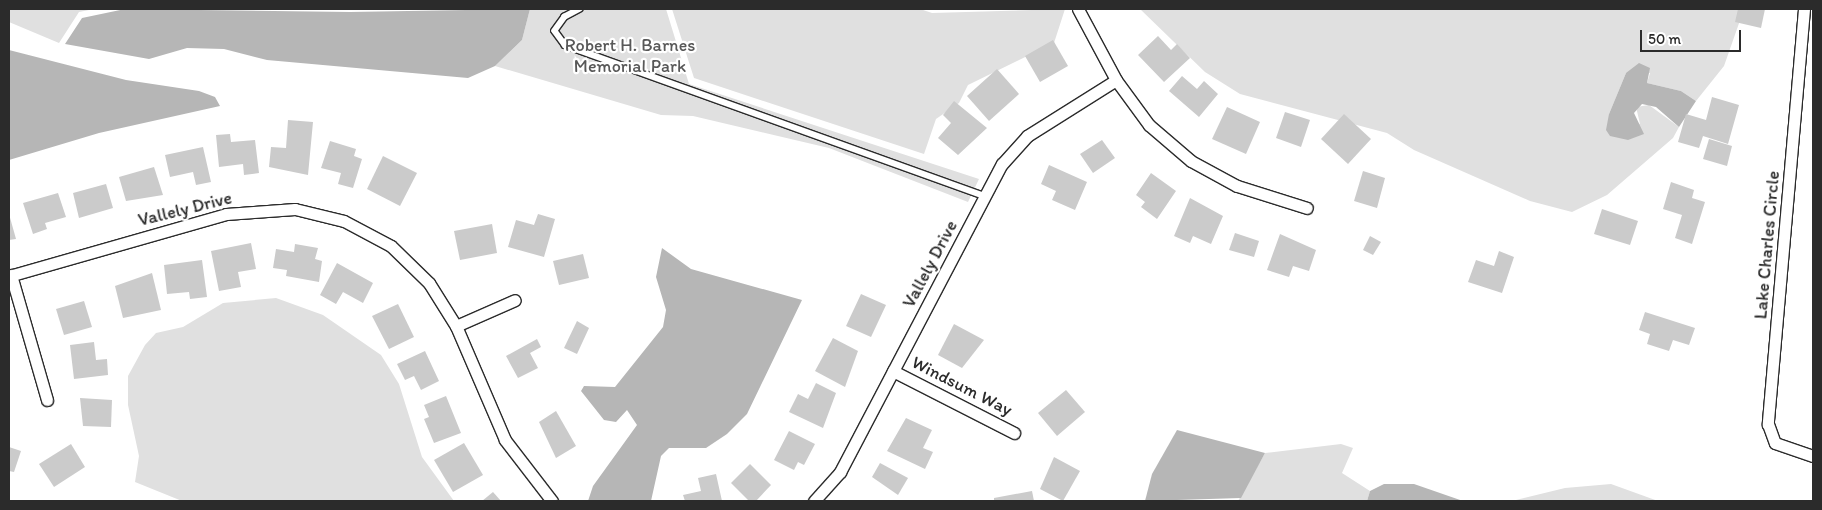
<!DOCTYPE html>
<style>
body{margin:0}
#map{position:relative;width:1822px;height:510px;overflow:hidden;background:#fff;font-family:Itim,sans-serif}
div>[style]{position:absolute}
.green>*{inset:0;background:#e0e0e0}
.water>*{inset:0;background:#b6b6b6}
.building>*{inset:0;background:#cbcbcb}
.roads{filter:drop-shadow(1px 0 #2b2b2b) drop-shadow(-1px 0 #2b2b2b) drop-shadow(0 1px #2b2b2b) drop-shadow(0 -1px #2b2b2b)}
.service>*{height:5.5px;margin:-2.75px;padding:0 2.75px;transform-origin:2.75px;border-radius:2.75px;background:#fff}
.minor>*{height:11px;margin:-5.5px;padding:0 5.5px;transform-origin:5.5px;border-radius:5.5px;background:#fff}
span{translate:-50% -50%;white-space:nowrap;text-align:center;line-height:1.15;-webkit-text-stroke:4.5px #fff;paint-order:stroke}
.park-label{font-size:18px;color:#585858}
.street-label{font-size:18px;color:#2b2b2b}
.frame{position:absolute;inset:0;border:10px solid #2b2b2b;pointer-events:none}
.scale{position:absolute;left:1640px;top:30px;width:101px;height:22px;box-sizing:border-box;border:2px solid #2b2b2b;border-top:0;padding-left:6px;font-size:15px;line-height:18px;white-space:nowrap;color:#2b2b2b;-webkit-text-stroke:4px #fff;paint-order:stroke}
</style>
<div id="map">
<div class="green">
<i style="clip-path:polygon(9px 9px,94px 9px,79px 12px,59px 43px,9px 22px)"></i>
<i style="clip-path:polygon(530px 9px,666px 9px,689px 84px,979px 179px,968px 202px,829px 148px,693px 116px,661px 115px,495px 66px,522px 40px)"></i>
<i style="clip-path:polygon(672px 9px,920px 9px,932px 13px,1065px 9px,1054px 43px,968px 85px,959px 103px,936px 119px,924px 154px,694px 78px)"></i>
<i style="clip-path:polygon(1140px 9px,1744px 9px,1724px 66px,1696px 101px,1681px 91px,1647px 83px,1650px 73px,1626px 73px,1609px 114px,1640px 124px,1636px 107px,1649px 105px,1679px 127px,1673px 138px,1607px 195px,1572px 212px,1530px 201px,1414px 150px,1387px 133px,1240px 94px,1205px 72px)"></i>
<i style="clip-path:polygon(276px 298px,323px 315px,381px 355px,399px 384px,422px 457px,454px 501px,182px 501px,135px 482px,139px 456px,128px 405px,128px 376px,145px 345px,156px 333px,183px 327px,223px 303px)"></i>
<i style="clip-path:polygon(1341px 444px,1353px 448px,1342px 473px,1370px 491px,1367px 501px,1238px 501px,1265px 453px)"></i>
<i style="clip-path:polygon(1611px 484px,1658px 501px,1512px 501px,1565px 488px)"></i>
</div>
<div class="water">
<i style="clip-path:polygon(125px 9px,350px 12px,530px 9px,522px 40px,495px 66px,468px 78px,267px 60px,224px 49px,187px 48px,149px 59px,65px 44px,82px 18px)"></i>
<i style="clip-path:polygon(9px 50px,126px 80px,199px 91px,215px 97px,220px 106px,99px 133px,9px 160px)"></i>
<i style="clip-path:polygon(1639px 63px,1650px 68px,1647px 83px,1681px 91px,1696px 101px,1679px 127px,1656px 107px,1642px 104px,1634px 113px,1644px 134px,1628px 140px,1610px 136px,1606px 130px,1609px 114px,1626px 73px)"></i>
<i style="clip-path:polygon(662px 248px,691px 269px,802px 300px,747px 414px,727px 434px,706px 448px,669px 448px,661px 456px,651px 501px,588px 501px,593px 486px,637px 425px,627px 410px,616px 422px,604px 420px,581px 391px,584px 386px,615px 387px,663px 327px,666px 310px,656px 277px)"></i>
<i style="clip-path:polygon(1177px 430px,1265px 453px,1241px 498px,1145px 501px,1152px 474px)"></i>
<i style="clip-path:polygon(1384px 484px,1414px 484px,1463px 501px,1367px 501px,1370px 491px)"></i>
</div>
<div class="building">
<i style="clip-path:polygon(1738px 9px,1765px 9px,1761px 28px,1735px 22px)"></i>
<i style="clip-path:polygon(1158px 36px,1171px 50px,1177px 44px,1190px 58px,1164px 82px,1138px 55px)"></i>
<i style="clip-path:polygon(1053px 40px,1068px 66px,1040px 82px,1025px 56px)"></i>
<i style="clip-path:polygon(997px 69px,1019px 94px,989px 121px,967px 96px)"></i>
<i style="clip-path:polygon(1182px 76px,1197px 89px,1204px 81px,1218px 94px,1199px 117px,1169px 91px)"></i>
<i style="clip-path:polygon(1712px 97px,1739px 105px,1728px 144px,1703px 136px,1699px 148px,1678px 142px,1686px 114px,1706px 120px)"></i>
<i style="clip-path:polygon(954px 101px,987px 128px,958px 155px,938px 138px,951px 123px,943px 115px)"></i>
<i style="clip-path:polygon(1227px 107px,1260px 122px,1246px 154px,1212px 139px)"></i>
<i style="clip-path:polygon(1285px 112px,1310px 120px,1301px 147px,1276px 138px)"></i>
<i style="clip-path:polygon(1344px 114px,1371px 139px,1348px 164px,1321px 139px)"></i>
<i style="clip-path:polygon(288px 120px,313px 122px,308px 175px,269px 167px,271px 147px,286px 148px)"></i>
<i style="clip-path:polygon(230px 134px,231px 142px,255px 140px,259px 173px,244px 175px,243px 164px,219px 167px,216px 135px)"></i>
<i style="clip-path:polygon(1709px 139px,1732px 146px,1727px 166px,1703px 159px)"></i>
<i style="clip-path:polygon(1102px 140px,1115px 158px,1093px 173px,1080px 154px)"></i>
<i style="clip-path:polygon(330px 141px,356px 149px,354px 156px,362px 159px,353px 188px,338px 184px,341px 173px,321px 168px)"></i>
<i style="clip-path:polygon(203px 147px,211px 182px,196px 185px,193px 172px,170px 177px,165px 155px)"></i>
<i style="clip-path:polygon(383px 156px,417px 173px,400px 206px,367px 189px)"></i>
<i style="clip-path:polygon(1049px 165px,1087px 182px,1075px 210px,1052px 200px,1056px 191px,1041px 184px)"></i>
<i style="clip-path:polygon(154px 167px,163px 195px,126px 201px,119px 177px)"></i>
<i style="clip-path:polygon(1363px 171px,1385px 178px,1377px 208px,1354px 201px)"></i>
<i style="clip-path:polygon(1151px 173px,1176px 191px,1157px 219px,1141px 207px,1145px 202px,1136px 195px)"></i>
<i style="clip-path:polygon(1671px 182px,1694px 190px,1692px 198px,1705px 202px,1692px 244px,1675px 238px,1682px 215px,1663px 209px)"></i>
<i style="clip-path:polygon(106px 184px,113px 208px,79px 218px,73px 193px)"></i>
<i style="clip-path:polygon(58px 193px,66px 217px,45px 223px,47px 229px,33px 234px,23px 203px)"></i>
<i style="clip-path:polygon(1190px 198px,1223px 216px,1211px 244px,1193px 236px,1190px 243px,1174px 236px)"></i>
<i style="clip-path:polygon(1602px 209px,1638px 221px,1630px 245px,1594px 234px)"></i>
<i style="clip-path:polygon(9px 214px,16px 239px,9px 240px)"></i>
<i style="clip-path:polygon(538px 214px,555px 219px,544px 257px,508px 247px,516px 220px,534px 225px)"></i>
<i style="clip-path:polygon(492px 224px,497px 253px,460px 260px,454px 231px)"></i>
<i style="clip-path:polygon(1235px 233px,1259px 241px,1254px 257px,1229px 250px)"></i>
<i style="clip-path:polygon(1280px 234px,1316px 250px,1309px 271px,1293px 266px,1289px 277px,1267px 270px)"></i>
<i style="clip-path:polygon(1370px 236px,1381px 242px,1373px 255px,1363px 250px)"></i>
<i style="clip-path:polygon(251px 243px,256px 269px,238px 272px,241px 287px,219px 291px,211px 251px)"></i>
<i style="clip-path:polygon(295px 244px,318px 248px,315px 259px,322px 261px,319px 282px,286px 276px,287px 270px,273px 268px,276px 249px,294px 252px)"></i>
<i style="clip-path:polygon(1499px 251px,1514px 257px,1502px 293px,1468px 282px,1476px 260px,1494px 266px)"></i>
<i style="clip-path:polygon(583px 254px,589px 278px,559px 285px,553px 261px)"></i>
<i style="clip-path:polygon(202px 260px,207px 297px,190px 299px,189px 292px,167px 294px,164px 265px)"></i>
<i style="clip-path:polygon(337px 263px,373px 283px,363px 303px,343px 292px,336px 304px,320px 295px)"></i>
<i style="clip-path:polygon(152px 273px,161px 310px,123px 318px,115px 286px)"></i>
<i style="clip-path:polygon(861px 294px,886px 305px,871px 337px,846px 326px)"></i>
<i style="clip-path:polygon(84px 301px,92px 327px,64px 335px,56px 309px)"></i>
<i style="clip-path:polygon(398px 304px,414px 337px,389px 349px,372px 316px)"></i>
<i style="clip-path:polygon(1645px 312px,1695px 328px,1689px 345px,1673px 340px,1669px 351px,1647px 344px,1650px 334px,1639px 330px)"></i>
<i style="clip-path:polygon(577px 321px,589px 328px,577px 354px,564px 348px)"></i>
<i style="clip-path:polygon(954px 324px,984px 340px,962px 368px,938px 355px)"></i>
<i style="clip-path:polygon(833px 338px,858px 351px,845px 387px,815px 371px)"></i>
<i style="clip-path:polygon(537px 339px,541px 347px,530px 353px,538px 368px,518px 378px,506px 356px)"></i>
<i style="clip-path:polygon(94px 342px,96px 360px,107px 359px,108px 375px,74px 379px,70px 345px)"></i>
<i style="clip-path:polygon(425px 351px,439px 381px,421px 390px,414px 376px,405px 380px,397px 364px)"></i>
<i style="clip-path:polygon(816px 383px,836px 393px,823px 428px,789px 412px,798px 394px,808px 399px)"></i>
<i style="clip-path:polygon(1066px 390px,1085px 412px,1057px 436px,1038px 413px)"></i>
<i style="clip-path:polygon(446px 396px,461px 433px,434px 443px,424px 419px,429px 417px,424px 405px)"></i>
<i style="clip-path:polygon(80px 398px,112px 400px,111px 427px,83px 426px)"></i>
<i style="clip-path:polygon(556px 411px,576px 446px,556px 458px,539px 422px)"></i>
<i style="clip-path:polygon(906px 418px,932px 430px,923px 448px,933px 452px,925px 469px,887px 451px)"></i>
<i style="clip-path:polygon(789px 431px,815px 444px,804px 465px,798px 462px,794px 470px,774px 460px)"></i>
<i style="clip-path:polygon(464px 443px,483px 475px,453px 492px,434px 460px)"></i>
<i style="clip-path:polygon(71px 444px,85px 467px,54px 487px,39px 464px)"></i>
<i style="clip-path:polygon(9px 447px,21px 451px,14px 472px,9px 471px)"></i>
<i style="clip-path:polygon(1054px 457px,1080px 471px,1063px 501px,1040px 489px)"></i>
<i style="clip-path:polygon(880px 463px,908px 478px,898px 495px,872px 477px)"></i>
<i style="clip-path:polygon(750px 464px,771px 485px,756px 501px,749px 501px,731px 483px)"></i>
<i style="clip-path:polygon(716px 474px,722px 501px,685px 501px,683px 495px,701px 491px,698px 478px)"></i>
<i style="clip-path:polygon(1032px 491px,1034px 501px,994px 501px,994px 498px)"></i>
<i style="clip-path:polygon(493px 492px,501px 501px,482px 501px)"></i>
</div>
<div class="roads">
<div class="service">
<i style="left:580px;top:9px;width:17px;rotate:152deg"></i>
<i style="left:565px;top:17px;width:17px;rotate:126deg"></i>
<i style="left:555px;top:31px;width:17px;rotate:54deg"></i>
<i style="left:565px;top:45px;width:446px;rotate:19.8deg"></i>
</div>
<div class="minor">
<i style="left:1078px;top:9px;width:81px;rotate:61.8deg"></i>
<i style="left:1116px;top:80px;width:56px;rotate:53.7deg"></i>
<i style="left:1149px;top:125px;width:55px;rotate:40.6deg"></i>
<i style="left:1191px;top:161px;width:52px;rotate:28.5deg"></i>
<i style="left:1237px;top:186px;width:73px;rotate:17.4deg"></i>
<i style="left:1804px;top:9px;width:417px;rotate:95deg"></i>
<i style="left:1768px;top:424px;width:20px;rotate:70deg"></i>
<i style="left:1775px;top:443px;width:40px;rotate:18.9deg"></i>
<i style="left:11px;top:275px;width:130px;rotate:73.9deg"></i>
<i style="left:9px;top:276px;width:226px;rotate:-15.9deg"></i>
<i style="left:226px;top:214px;width:69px;rotate:-4.1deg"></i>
<i style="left:295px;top:209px;width:50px;rotate:13.8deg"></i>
<i style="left:344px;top:221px;width:53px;rotate:28deg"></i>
<i style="left:391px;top:246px;width:53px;rotate:44.2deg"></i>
<i style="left:429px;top:283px;width:51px;rotate:57.9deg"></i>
<i style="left:456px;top:326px;width:124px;rotate:66.7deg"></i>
<i style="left:505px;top:440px;width:77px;rotate:52.4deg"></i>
<i style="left:456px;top:326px;width:64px;rotate:-23.8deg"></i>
<i style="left:893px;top:371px;width:136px;rotate:27.1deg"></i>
<i style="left:814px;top:501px;width:39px;rotate:-48deg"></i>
<i style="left:840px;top:472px;width:348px;rotate:-62.3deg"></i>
<i style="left:1002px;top:164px;width:38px;rotate:-48deg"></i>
<i style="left:1027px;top:136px;width:105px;rotate:-32.2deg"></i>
</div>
</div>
<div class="park-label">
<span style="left:630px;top:56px">Robert H. Barnes<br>Memorial Park</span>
</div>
<div class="street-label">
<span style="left:185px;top:209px;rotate:-14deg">Vallely Drive</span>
<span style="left:1767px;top:245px;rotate:-85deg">Lake Charles Circle</span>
<span style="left:930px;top:264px;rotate:-62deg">Vallely Drive</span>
<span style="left:962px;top:386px;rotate:27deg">Windsum Way</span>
</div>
<div class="frame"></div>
<div class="scale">50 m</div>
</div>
